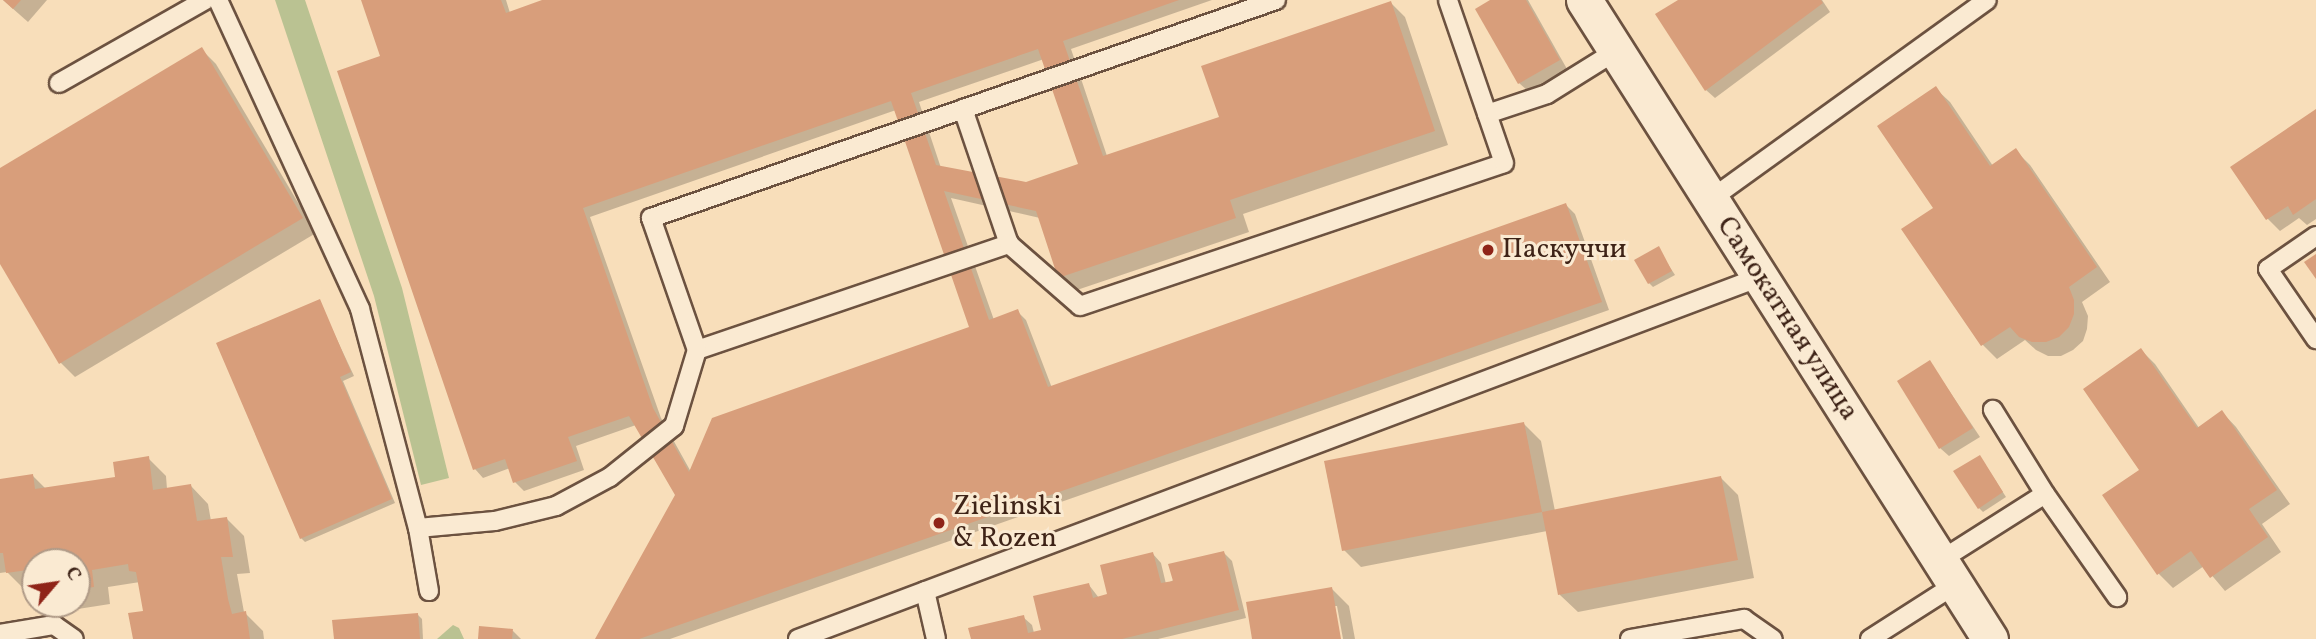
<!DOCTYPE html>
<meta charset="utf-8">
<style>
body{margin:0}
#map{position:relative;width:2316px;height:639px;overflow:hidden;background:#f8deba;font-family:Vollkorn,serif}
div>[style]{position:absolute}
.green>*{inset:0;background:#bac292}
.shadow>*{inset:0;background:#0003}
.building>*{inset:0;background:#d89e7b}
.roads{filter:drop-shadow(2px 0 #6c5240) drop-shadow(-2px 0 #6c5240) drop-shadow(0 2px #6c5240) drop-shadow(0 -2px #6c5240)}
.service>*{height:18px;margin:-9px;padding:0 9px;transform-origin:9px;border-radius:9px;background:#faead2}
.minor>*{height:35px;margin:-17.5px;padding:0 17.5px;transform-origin:17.5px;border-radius:17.5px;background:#faead2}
.dots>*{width:19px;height:19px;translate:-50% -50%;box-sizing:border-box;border:4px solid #faead2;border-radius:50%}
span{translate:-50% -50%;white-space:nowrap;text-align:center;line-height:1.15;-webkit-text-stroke:6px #faead2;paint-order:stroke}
.poi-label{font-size:28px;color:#3e2317}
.left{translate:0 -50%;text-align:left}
.street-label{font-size:28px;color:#3e2317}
.north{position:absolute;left:21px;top:548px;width:70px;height:70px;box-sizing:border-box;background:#faead2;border:2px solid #af9a87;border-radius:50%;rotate:61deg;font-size:19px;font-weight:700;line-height:28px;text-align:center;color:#3e2317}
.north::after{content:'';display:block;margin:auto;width:24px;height:32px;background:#8f2418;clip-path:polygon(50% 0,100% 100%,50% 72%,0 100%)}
</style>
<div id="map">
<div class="green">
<i style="clip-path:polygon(275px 0,305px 0,402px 288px,449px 478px,421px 485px,374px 296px)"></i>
<i style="clip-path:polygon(453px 625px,459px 628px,464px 639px,437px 639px)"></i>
</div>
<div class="shadow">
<i style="clip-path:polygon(3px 0,47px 0,28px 22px)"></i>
<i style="clip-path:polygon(evenodd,363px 0,506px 0,510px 13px,548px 0,1212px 0,1071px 49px,1107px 156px,1221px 118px,1391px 3px,1405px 17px,1448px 145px,1243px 214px,1249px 232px,1074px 291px,1060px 277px,1040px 218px,951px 198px,994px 320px,1017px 311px,1026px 320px,1052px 388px,1566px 205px,1575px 214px,1609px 310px,670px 639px,597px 639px,677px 495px,636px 425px,576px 446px,584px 470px,524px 491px,515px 482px,510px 468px,483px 478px,475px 469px,383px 57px,363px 0,1044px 59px,1081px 165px,1026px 183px,941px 168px,919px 102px,1044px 59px,363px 0,896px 110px,973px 328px,691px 472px,661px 418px,590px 217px,896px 110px)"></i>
<i style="clip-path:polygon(1493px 0,1528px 0,1567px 69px,1528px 91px,1519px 83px)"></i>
<i style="clip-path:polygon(1681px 0,1822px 0,1830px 12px,1715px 98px,1706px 90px)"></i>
<i style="clip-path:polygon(202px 50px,216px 64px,316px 233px,75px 377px,61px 363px,0 261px,0 170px)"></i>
<i style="clip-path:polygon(1935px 88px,1950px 102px,1993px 166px,2016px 151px,2030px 165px,2110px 282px,2082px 302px,2088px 316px,2087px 329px,2083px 341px,2073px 350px,2061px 356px,2048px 356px,2036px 350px,2025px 340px,1997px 359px,1983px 345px,1904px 230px,1935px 208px)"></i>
<i style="clip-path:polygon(2316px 111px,2316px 219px,2307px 225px,2299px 218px,2280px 231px,2268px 219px,2233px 168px)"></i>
<i style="clip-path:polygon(1658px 249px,1675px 275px,1653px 287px,1649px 283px)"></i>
<i style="clip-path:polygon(319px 301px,354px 376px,343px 381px,395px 503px,305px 542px,301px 538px)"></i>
<i style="clip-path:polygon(2141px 350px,2155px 364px,2199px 428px,2222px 412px,2236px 427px,2290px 504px,2262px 524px,2281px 552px,2225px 591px,2204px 566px,2173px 588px,2159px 574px,2141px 470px)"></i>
<i style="clip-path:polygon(1930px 362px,1980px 437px,1949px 456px,1940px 448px)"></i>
<i style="clip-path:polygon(1523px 423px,1541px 441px,1555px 511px,1721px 478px,1738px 495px,1754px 578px,1578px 612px,1560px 595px,1547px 531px,1361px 567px,1344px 550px)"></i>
<i style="clip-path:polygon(148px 458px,166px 476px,167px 489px,191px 486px,208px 504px,211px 521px,227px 519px,244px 536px,250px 573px,237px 574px,244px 612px,263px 631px,264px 639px,135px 639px,145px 612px,140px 582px,108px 587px,110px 604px,65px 611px,59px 604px,77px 604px,77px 562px,35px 562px,35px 588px,25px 590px,7px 572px,0 573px,0 481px,33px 476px,46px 489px,117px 479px)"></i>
<i style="clip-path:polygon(1983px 461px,2006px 497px,1983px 512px,1979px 508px)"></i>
<i style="clip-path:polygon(1224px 553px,1232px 561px,1246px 618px,1158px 639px,973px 639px,1023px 617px,1032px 625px,1034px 633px,1043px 631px,1089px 585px,1099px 598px,1109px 596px,1153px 554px,1161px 563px,1166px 584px)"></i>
<i style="clip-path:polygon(1332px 589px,1349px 606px,1355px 639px,1343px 639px,1337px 606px,1334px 606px,1340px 639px,1254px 639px)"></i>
<i style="clip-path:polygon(418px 615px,422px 619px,423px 639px,336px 639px)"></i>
<i style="clip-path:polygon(513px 631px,521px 639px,480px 639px)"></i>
</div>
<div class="building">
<i style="clip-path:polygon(3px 0,21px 0,13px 9px)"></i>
<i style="clip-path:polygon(evenodd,361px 0,501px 0,506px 13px,542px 0,1179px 0,1063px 41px,1103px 156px,1219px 117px,1201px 66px,1391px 1px,1435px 131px,1230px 200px,1236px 218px,1058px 278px,1036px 211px,944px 191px,989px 320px,1018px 309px,1048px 387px,1566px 203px,1602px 302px,639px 639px,595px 639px,675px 495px,629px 416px,568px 437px,577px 461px,513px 483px,505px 459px,473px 470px,337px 71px,380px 56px,361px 0,1038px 49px,1078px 164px,1026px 182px,936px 165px,911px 93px,1038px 49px,361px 0,891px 101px,969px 327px,712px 418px,689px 472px,653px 408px,583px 208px,891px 101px)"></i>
<i style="clip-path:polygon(1490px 0,1526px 0,1560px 60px,1518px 84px,1475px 9px)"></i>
<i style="clip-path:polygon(1678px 0,1821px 0,1823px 3px,1705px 91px,1655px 14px)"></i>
<i style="clip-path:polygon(202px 47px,303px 218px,59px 364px,0 264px,0 168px)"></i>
<i style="clip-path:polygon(1936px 86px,1990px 166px,2016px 148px,2097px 267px,2069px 287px,2074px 300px,2074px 314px,2069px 327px,2059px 337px,2046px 342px,2032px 342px,2019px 337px,2010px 327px,1981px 346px,1901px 229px,1933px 208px,1877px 126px)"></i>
<i style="clip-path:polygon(2316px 109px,2316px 199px,2293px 215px,2288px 206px,2266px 220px,2230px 167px)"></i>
<i style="clip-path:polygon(1659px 246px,1672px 271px,1648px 284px,1634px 260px)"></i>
<i style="clip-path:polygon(2316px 254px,2316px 279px,2304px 262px)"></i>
<i style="clip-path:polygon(320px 299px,351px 372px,340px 377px,392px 499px,300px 539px,216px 343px)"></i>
<i style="clip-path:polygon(2141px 348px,2197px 428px,2222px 410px,2277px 490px,2249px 509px,2268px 537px,2210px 578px,2191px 551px,2157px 575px,2102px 495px,2139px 470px,2083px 389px)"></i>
<i style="clip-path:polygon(1930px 360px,1973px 428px,1939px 449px,1897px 381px)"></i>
<i style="clip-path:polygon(1524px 422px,1542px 512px,1342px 551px,1324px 461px)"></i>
<i style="clip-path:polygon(1980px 455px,2003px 492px,1978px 509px,1953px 471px)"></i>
<i style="clip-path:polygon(149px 456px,153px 490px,191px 484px,197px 521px,227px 517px,233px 557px,221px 557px,228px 599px,232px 614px,246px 611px,250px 639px,133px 639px,128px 613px,143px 611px,136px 572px,129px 571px,128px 564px,92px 570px,94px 587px,77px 589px,77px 562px,35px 562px,35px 569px,6px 573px,3px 553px,0 553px,0 479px,33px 474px,35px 489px,115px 477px,113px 462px)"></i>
<i style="clip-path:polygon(1721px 476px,1738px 560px,1558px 595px,1542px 512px)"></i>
<i style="clip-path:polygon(1224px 551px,1239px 610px,1122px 639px,971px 639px,968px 628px,1024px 615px,1028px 633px,1041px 630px,1033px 596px,1089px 583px,1093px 598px,1107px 594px,1100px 565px,1153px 552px,1161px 583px,1173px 581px,1168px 564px)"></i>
<i style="clip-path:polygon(1332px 587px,1341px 639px,1252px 639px,1246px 602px)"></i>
<i style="clip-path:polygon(418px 613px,420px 639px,334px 639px,332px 620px)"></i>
<i style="clip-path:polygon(479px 626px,513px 629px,512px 639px,478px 639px)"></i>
</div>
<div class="roads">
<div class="service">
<i style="left:218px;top:0;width:340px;rotate:65.3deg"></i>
<i style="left:360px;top:309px;width:227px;rotate:75.2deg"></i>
<i style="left:418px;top:528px;width:64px;rotate:80.1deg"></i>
<i style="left:59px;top:83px;width:168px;rotate:-29.6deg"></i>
<i style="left:963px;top:109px;width:143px;rotate:71.2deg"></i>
<i style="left:1487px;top:114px;width:63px;rotate:-18.4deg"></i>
<i style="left:1547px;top:94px;width:81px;rotate:-31.9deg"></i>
<i style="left:1711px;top:199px;width:340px;rotate:-35.8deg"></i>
<i style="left:2316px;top:236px;width:58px;rotate:145.5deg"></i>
<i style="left:2268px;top:269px;width:85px;rotate:55.6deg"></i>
<i style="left:697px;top:350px;width:330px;rotate:-18.8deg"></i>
<i style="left:1009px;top:244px;width:94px;rotate:41.1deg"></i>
<i style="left:1080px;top:306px;width:447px;rotate:-18.6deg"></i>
<i style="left:1504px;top:163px;width:172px;rotate:-109deg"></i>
<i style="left:2045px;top:494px;width:126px;rotate:55deg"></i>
<i style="left:418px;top:528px;width:77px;rotate:-5.2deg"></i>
<i style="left:495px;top:521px;width:63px;rotate:-13.8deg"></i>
<i style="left:556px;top:506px;width:61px;rotate:-28.2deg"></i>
<i style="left:610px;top:477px;width:82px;rotate:-38.6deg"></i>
<i style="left:674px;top:426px;width:79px;rotate:-73.2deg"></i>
<i style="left:697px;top:350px;width:140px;rotate:-109.2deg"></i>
<i style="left:651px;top:218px;width:662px;rotate:-19.23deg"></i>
<i style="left:1941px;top:560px;width:123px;rotate:-32.4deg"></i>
<i style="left:2045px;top:494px;width:99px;rotate:-121.8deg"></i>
<i style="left:925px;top:591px;width:49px;rotate:77.1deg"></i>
<i style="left:0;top:634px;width:55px;rotate:-9.5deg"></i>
<i style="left:54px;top:625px;width:24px;rotate:35deg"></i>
<i style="left:798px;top:639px;width:1028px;rotate:-20.62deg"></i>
<i style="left:1630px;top:639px;width:116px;rotate:-10deg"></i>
<i style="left:1744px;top:619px;width:35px;rotate:35deg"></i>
<i style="left:1870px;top:639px;width:102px;rotate:-32.6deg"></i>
</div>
<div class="minor">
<i style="left:1584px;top:0;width:757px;rotate:57.57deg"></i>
</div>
</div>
<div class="dots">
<i style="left:1488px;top:250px;background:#8f2418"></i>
<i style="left:939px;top:523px;background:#8f2418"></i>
</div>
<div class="poi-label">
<span class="left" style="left:1502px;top:250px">Паскуччи</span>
<span class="left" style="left:953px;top:523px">Zielinski<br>&amp; Rozen</span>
</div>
<div class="street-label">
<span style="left:1787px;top:319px;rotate:57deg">Самокатная улица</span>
</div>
<div class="north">С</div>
</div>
